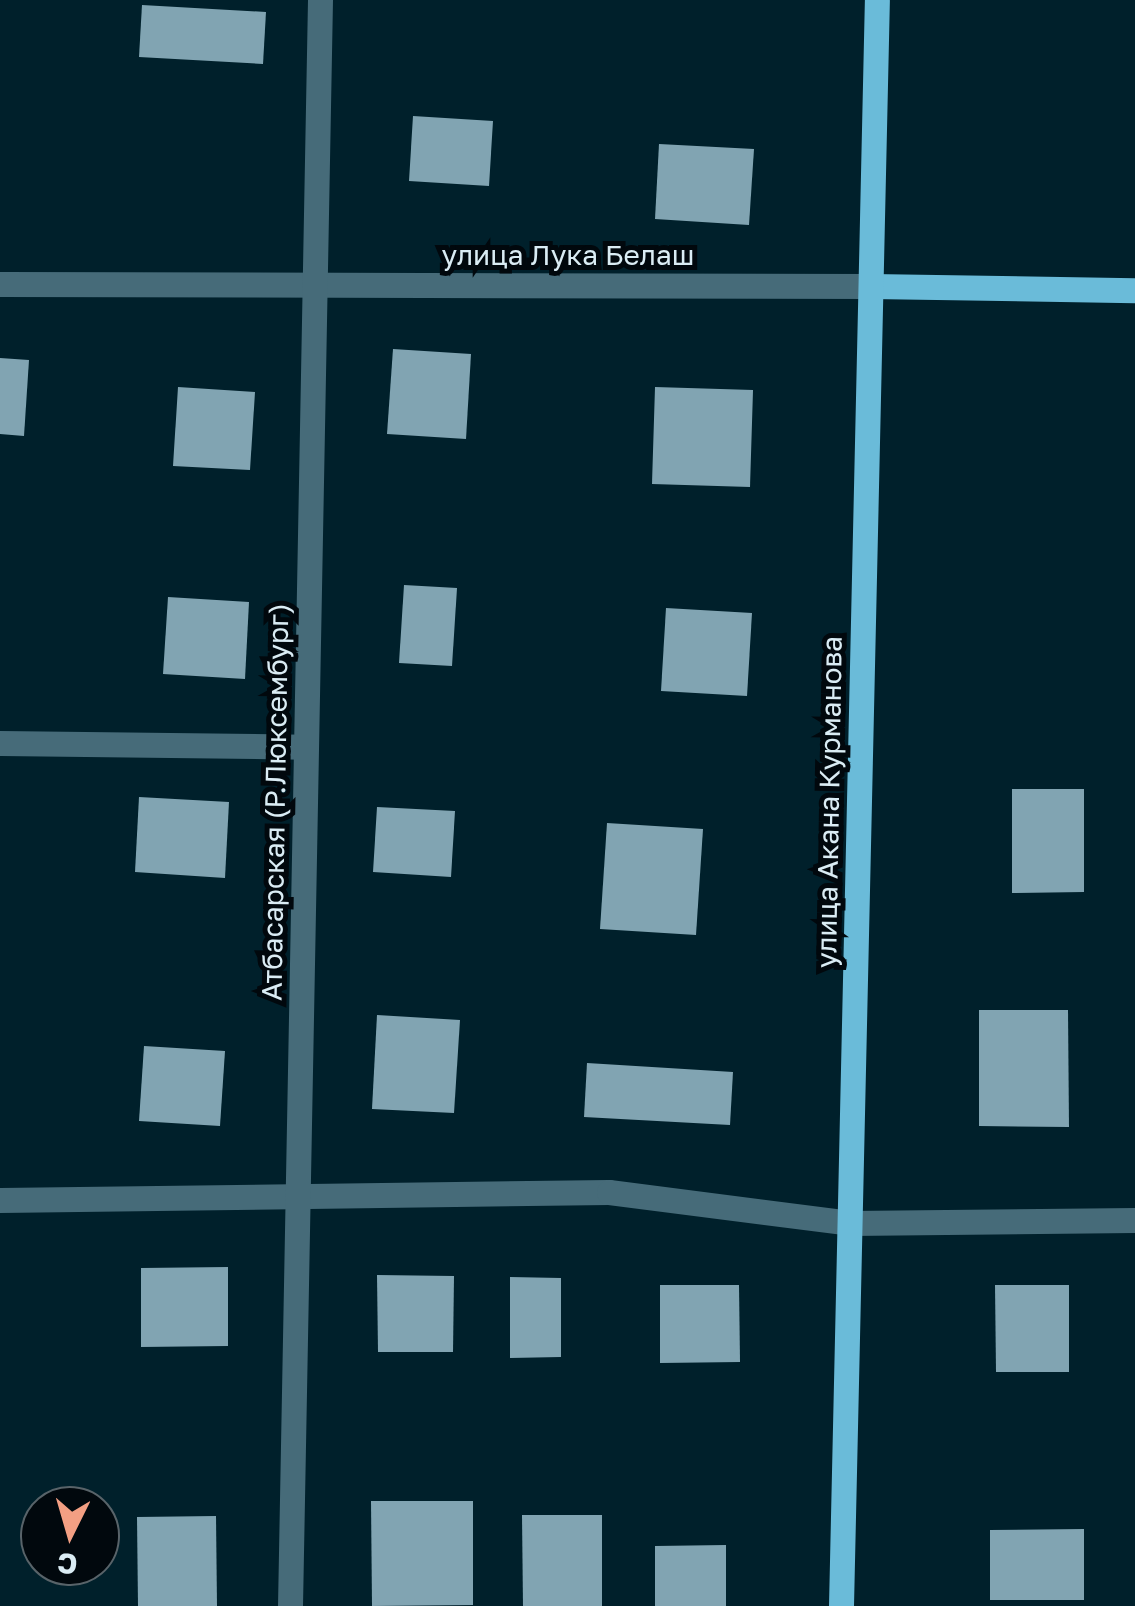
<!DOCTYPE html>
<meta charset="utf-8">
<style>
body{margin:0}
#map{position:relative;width:1135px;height:1606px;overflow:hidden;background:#00202b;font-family:"Golos Text",sans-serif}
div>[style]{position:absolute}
.building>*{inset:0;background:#81a4b2}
.minor>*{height:25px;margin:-12.5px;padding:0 12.5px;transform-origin:12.5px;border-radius:12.5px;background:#466b79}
.major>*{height:25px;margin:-12.5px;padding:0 12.5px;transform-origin:12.5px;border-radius:12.5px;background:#6abbd9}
span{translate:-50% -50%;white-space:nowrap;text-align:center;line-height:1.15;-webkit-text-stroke:10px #01080d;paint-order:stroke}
.street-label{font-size:28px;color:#daecf4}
.north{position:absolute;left:20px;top:1486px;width:100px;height:100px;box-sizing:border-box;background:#01080d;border:2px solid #586369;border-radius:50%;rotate:185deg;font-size:28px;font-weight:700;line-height:40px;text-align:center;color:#daecf4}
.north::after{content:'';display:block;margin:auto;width:35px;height:45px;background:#f39f83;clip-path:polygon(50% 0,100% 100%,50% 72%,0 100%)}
</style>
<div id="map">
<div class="building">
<i style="clip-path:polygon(142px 5px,266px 12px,263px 64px,139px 57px)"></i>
<i style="clip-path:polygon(413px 116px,493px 121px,489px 186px,409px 181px)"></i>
<i style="clip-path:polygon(659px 144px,754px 149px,749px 225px,655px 219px)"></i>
<i style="clip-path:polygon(393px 349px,471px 354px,466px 439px,387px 434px)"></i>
<i style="clip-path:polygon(0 358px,29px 360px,24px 436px,0 434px)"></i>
<i style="clip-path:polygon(178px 387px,255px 392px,250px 470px,173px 466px)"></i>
<i style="clip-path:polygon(655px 387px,753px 390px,750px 487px,652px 484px)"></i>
<i style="clip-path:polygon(404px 585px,457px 588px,452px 666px,399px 663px)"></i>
<i style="clip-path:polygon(168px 597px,249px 602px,245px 679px,163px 674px)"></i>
<i style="clip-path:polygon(666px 608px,752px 613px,747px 696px,661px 691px)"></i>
<i style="clip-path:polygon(1012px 789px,1084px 789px,1084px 892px,1012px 893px)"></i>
<i style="clip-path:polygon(139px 797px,229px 802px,225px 878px,135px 872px)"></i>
<i style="clip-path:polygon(377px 807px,455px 811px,451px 877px,373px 872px)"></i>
<i style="clip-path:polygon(607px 823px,703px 829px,696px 935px,600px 929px)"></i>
<i style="clip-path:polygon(979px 1010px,1068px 1010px,1069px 1127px,979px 1126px)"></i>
<i style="clip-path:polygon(377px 1015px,460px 1020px,454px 1113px,372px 1109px)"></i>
<i style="clip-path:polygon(144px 1046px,225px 1051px,220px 1126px,139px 1121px)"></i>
<i style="clip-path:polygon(587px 1063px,733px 1072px,730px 1125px,584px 1117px)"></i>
<i style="clip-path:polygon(228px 1267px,228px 1346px,141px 1347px,141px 1268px)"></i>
<i style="clip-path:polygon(377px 1275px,454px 1276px,453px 1352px,378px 1352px)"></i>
<i style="clip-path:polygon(510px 1277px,561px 1278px,561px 1357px,510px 1358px)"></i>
<i style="clip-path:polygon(660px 1285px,739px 1285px,740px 1362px,660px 1363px)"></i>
<i style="clip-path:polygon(995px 1285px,1069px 1285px,1069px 1372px,996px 1372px)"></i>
<i style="clip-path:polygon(371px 1501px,473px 1501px,473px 1605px,372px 1606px)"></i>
<i style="clip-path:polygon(522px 1515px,602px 1515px,602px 1606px,523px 1606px)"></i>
<i style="clip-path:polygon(216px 1516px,217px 1606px,138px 1606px,137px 1517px)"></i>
<i style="clip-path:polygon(1084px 1529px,1084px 1600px,990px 1600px,990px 1530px)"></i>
<i style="clip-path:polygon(726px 1545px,726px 1606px,655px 1606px,655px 1546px)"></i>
</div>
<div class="minor">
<i style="left:0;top:284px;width:871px;rotate:0.13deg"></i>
<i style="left:0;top:743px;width:306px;rotate:0.7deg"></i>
<i style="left:0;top:1200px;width:609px;rotate:-0.75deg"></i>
<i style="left:609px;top:1192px;width:243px;rotate:7.3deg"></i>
<i style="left:850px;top:1223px;width:285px;rotate:-0.6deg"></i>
<i style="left:290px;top:1606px;width:1606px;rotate:-88.93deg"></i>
</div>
<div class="major">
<i style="left:871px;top:286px;width:264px;rotate:0.9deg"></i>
<i style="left:841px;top:1606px;width:1606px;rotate:-88.72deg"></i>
</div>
<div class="street-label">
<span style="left:568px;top:255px">улица Лука Белаш</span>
<span style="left:275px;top:802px;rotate:-89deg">Атбасарская (Р.Люксембург)</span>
<span style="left:829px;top:802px;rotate:-89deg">улица Акана Курманова</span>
</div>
<div class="north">С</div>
</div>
